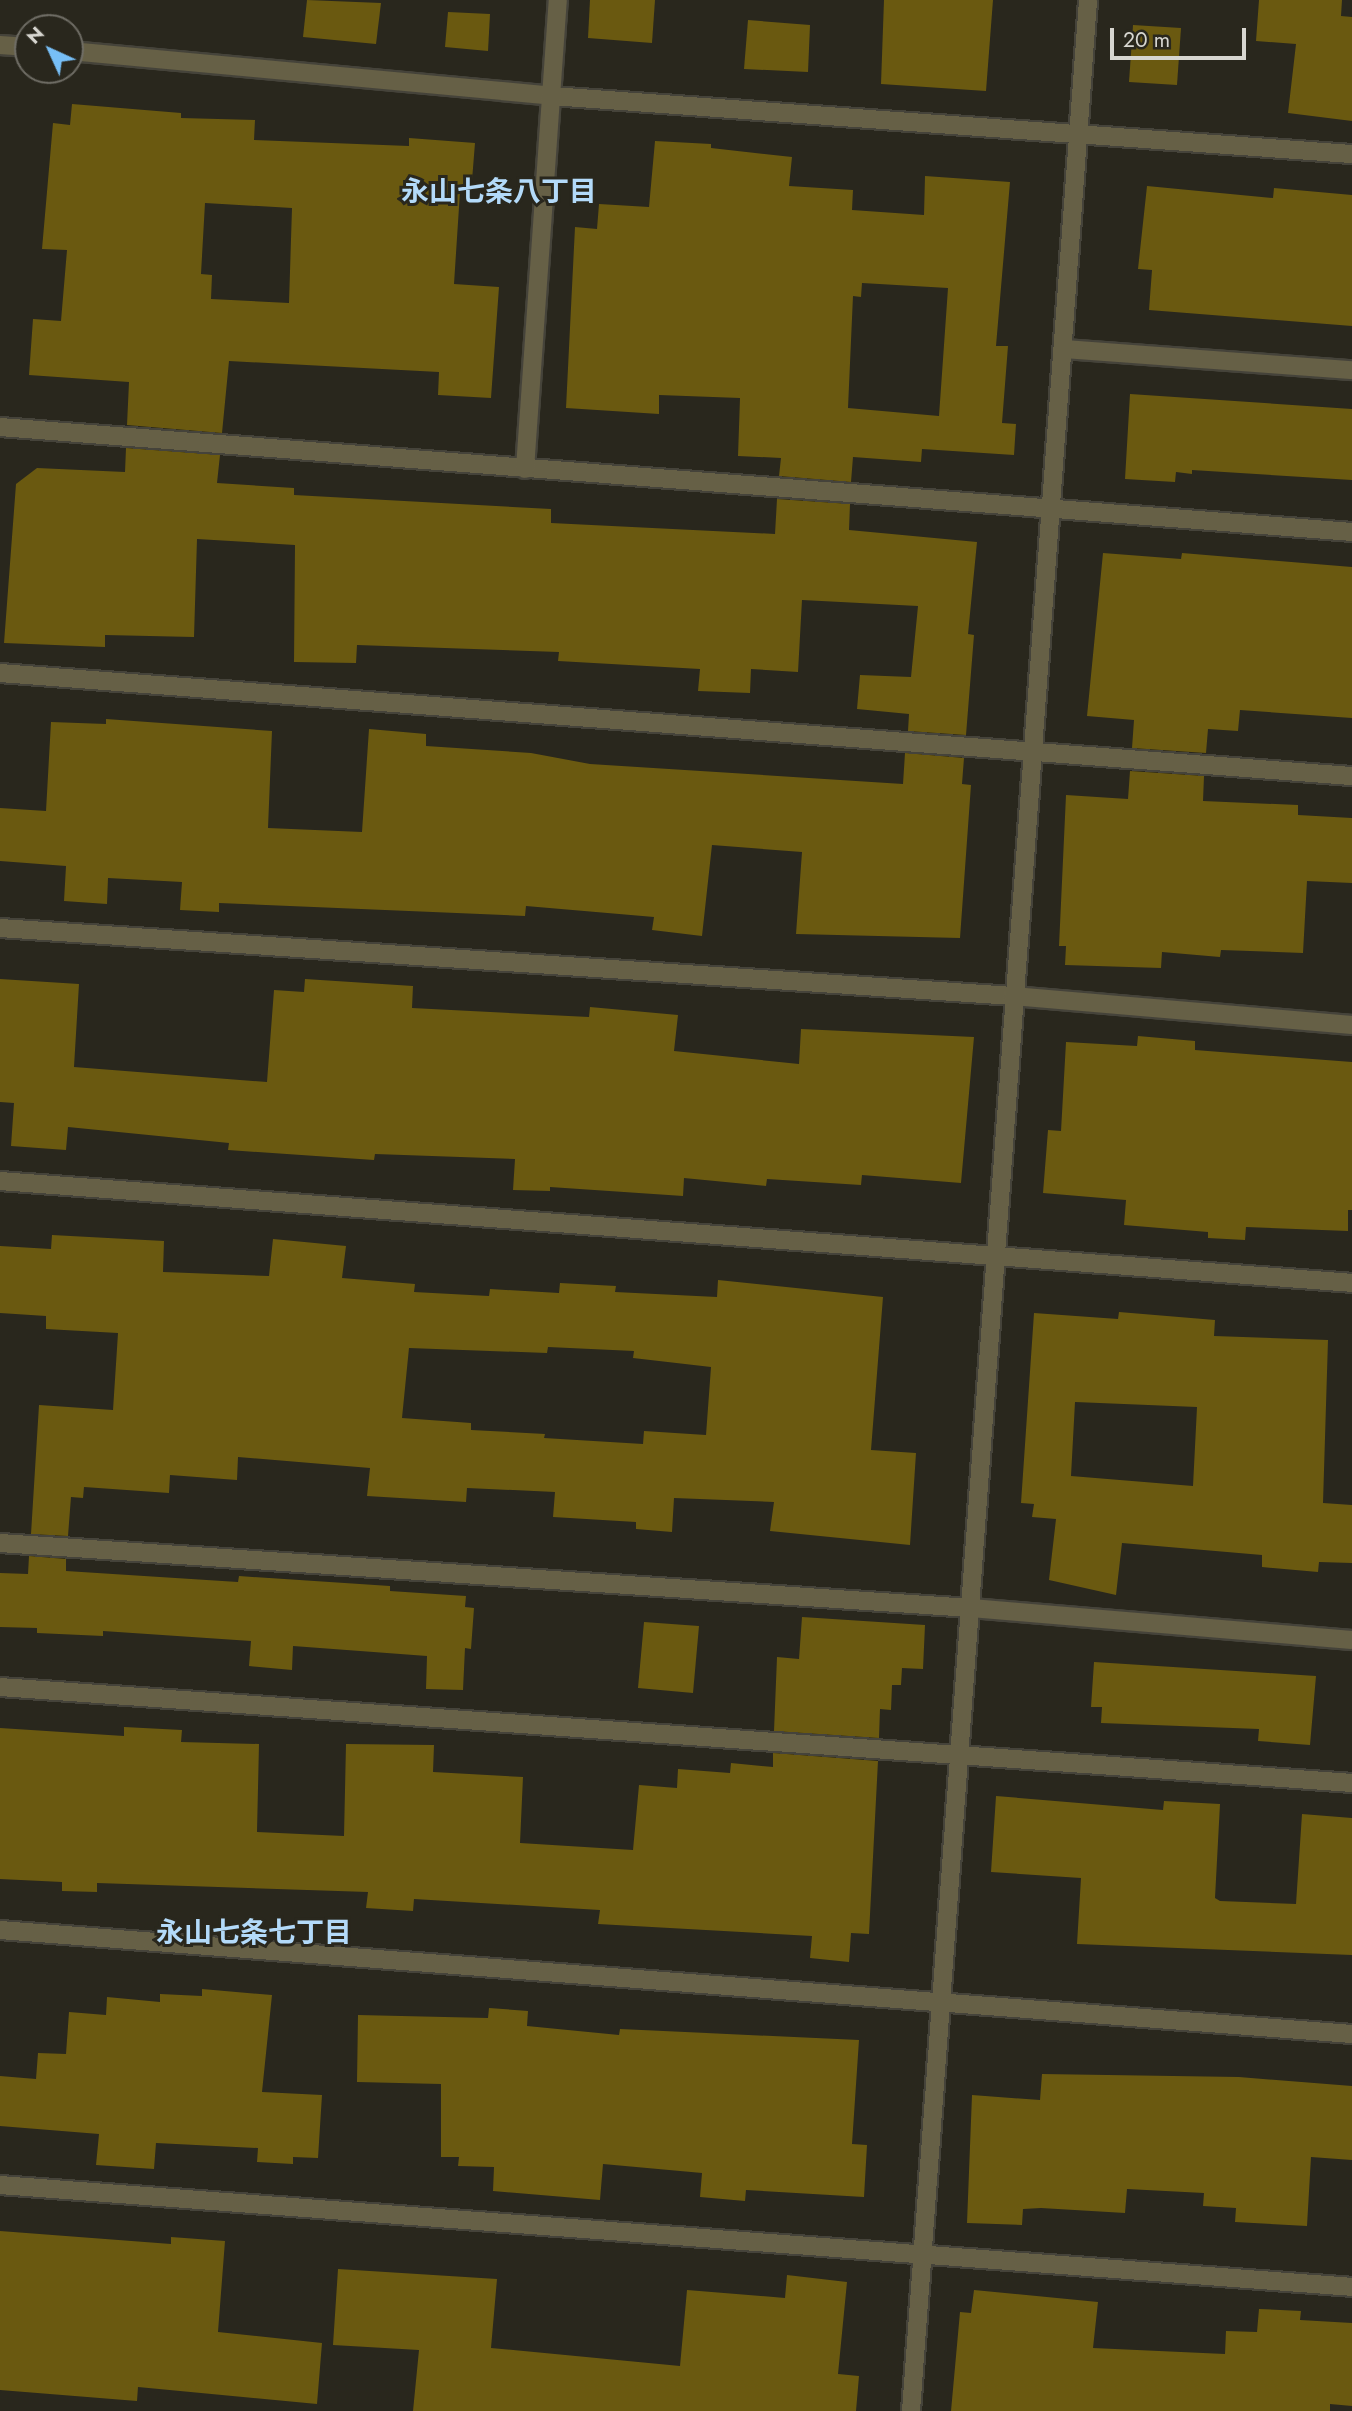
<!DOCTYPE html>
<meta charset="utf-8">
<style>
body{margin:0}
#map{position:relative;width:1352px;height:2411px;overflow:hidden;background:#29271d;font-family:Jost,"Noto Sans JP",sans-serif}
div>[style]{position:absolute}
.building>*{inset:0;background:#6a5910}
.roads{filter:drop-shadow(2px 0 #45433a) drop-shadow(-2px 0 #45433a) drop-shadow(0 2px #45433a) drop-shadow(0 -2px #45433a)}
.street>*{height:18px;margin:-9px;padding:0 9px;transform-origin:9px;border-radius:9px;background:#666046}
span{translate:-50% -50%;white-space:nowrap;text-align:center;line-height:1.15;-webkit-text-stroke:6px #29271d;paint-order:stroke}
.neighbourhood-label{font-size:28px;color:#b3daf9;font-weight:700}
.north{position:absolute;left:14px;top:14px;width:70px;height:70px;box-sizing:border-box;background:#29271d;border:2px solid #6f6d65;border-radius:50%;rotate:315deg;font-size:19px;font-weight:700;line-height:28px;text-align:center;color:#d7d6d0}
.north::after{content:'';display:block;margin:auto;width:24px;height:32px;background:#77bff7;clip-path:polygon(50% 0,100% 100%,50% 72%,0 100%)}
.scale{position:absolute;left:1110px;top:28px;width:136px;height:32px;box-sizing:border-box;border:4px solid #d7d6d0;border-top:0;padding-left:9px;font-size:21px;line-height:24px;white-space:nowrap;color:#d7d6d0;-webkit-text-stroke:5px #29271d;paint-order:stroke}
</style>
<div id="map">
<div class="building">
<i style="clip-path:polygon(307px 0,381px 3px,376px 44px,303px 37px)"></i>
<i style="clip-path:polygon(590px 0,655px 0,652px 43px,588px 38px)"></i>
<i style="clip-path:polygon(884px 0,993px 0,986px 91px,881px 84px)"></i>
<i style="clip-path:polygon(1259px 0,1342px 0,1341px 16px,1352px 17px,1352px 121px,1288px 113px,1296px 44px,1256px 41px)"></i>
<i style="clip-path:polygon(448px 12px,490px 14px,488px 51px,445px 47px)"></i>
<i style="clip-path:polygon(748px 20px,810px 25px,808px 72px,744px 69px)"></i>
<i style="clip-path:polygon(1133px 25px,1181px 28px,1177px 85px,1129px 82px)"></i>
<i style="clip-path:polygon(evenodd,72px 104px,181px 113px,181px 118px,255px 120px,254px 140px,409px 146px,409px 138px,475px 143px,471px 193px,460px 192px,454px 284px,499px 287px,491px 398px,438px 395px,439px 372px,229px 361px,222px 433px,127px 425px,129px 382px,29px 375px,33px 319px,61px 321px,67px 250px,42px 249px,53px 123px,70px 125px,72px 104px,205px 203px,292px 208px,289px 303px,211px 299px,212px 275px,201px 274px,205px 203px)"></i>
<i style="clip-path:polygon(evenodd,655px 141px,711px 144px,711px 148px,792px 157px,789px 186px,853px 190px,852px 210px,924px 215px,925px 176px,1010px 182px,996px 346px,1008px 346px,1002px 423px,1016px 424px,1014px 455px,922px 449px,921px 462px,853px 457px,851px 482px,779px 476px,781px 458px,738px 456px,740px 398px,659px 395px,659px 414px,566px 408px,575px 227px,597px 229px,599px 204px,649px 207px,655px 141px,862px 283px,948px 288px,939px 416px,848px 408px,853px 296px,861px 297px,862px 283px)"></i>
<i style="clip-path:polygon(1147px 186px,1273px 198px,1274px 188px,1352px 195px,1352px 326px,1149px 310px,1152px 270px,1138px 269px)"></i>
<i style="clip-path:polygon(1130px 394px,1352px 409px,1352px 480px,1192px 470px,1192px 474px,1176px 472px,1175px 482px,1125px 479px)"></i>
<i style="clip-path:polygon(126px 448px,220px 455px,217px 483px,294px 488px,294px 495px,551px 509px,551px 523px,775px 534px,777px 499px,850px 504px,849px 530px,977px 542px,968px 634px,974px 635px,966px 735px,908px 731px,909px 714px,857px 709px,860px 675px,911px 677px,918px 606px,802px 600px,798px 672px,751px 669px,750px 693px,698px 691px,700px 669px,558px 661px,559px 652px,357px 645px,356px 663px,294px 662px,295px 545px,197px 539px,194px 637px,105px 635px,105px 647px,4px 643px,16px 484px,37px 468px,125px 472px)"></i>
<i style="clip-path:polygon(1103px 553px,1181px 559px,1182px 553px,1352px 567px,1352px 718px,1240px 710px,1238px 731px,1208px 729px,1206px 753px,1132px 748px,1134px 720px,1087px 716px)"></i>
<i style="clip-path:polygon(106px 719px,272px 731px,268px 828px,362px 832px,369px 729px,426px 734px,426px 746px,531px 753px,590px 764px,903px 784px,905px 753px,964px 758px,962px 784px,971px 785px,960px 938px,796px 934px,802px 852px,712px 845px,702px 936px,652px 930px,654px 917px,526px 906px,525px 916px,219px 903px,219px 912px,180px 910px,182px 882px,108px 878px,107px 904px,64px 901px,66px 866px,0 861px,0 808px,46px 811px,51px 722px,106px 724px)"></i>
<i style="clip-path:polygon(1130px 771px,1204px 776px,1203px 801px,1298px 805px,1298px 815px,1352px 818px,1352px 883px,1307px 881px,1303px 953px,1221px 950px,1220px 957px,1162px 952px,1161px 968px,1065px 965px,1066px 946px,1059px 946px,1066px 795px,1128px 799px)"></i>
<i style="clip-path:polygon(0 979px,79px 984px,74px 1067px,267px 1082px,274px 990px,304px 992px,305px 979px,413px 986px,412px 1008px,589px 1017px,590px 1007px,678px 1015px,674px 1051px,799px 1064px,801px 1029px,974px 1037px,961px 1183px,862px 1175px,861px 1185px,767px 1179px,766px 1186px,684px 1178px,683px 1196px,550px 1187px,550px 1191px,513px 1190px,515px 1159px,375px 1154px,374px 1160px,228px 1150px,229px 1143px,68px 1127px,66px 1150px,11px 1146px,14px 1103px,0 1102px)"></i>
<i style="clip-path:polygon(1138px 1036px,1195px 1041px,1195px 1050px,1352px 1062px,1352px 1210px,1348px 1210px,1348px 1231px,1246px 1227px,1245px 1240px,1208px 1238px,1208px 1232px,1124px 1225px,1126px 1200px,1043px 1193px,1048px 1130px,1061px 1131px,1066px 1042px,1137px 1046px)"></i>
<i style="clip-path:polygon(evenodd,52px 1235px,164px 1241px,163px 1272px,269px 1276px,273px 1239px,346px 1246px,342px 1278px,415px 1284px,414px 1292px,489px 1296px,490px 1289px,559px 1293px,560px 1283px,616px 1286px,615px 1292px,717px 1297px,718px 1280px,883px 1297px,871px 1450px,916px 1453px,910px 1545px,770px 1531px,774px 1502px,674px 1498px,672px 1532px,636px 1529px,636px 1522px,553px 1517px,555px 1492px,467px 1488px,466px 1502px,367px 1496px,370px 1468px,238px 1457px,237px 1480px,170px 1475px,169px 1493px,84px 1487px,83px 1498px,71px 1497px,68px 1536px,31px 1534px,39px 1405px,113px 1410px,118px 1333px,46px 1329px,46px 1316px,0 1313px,0 1246px,51px 1249px,52px 1235px,548px 1347px,634px 1351px,633px 1358px,711px 1367px,706px 1435px,644px 1431px,643px 1444px,544px 1438px,545px 1434px,471px 1430px,471px 1423px,402px 1418px,409px 1348px,547px 1353px,548px 1347px)"></i>
<i style="clip-path:polygon(evenodd,1119px 1312px,1215px 1320px,1214px 1336px,1328px 1340px,1323px 1503px,1352px 1505px,1352px 1563px,1319px 1562px,1318px 1572px,1262px 1567px,1262px 1555px,1122px 1543px,1116px 1595px,1049px 1580px,1056px 1519px,1032px 1517px,1034px 1504px,1021px 1503px,1034px 1313px,1118px 1319px,1119px 1312px,1075px 1402px,1197px 1407px,1193px 1486px,1071px 1476px,1075px 1402px)"></i>
<i style="clip-path:polygon(29px 1556px,66px 1559px,66px 1571px,238px 1582px,239px 1576px,390px 1586px,390px 1591px,466px 1596px,465px 1607px,474px 1608px,471px 1649px,465px 1648px,463px 1690px,426px 1689px,427px 1656px,293px 1646px,292px 1670px,249px 1666px,251px 1641px,103px 1631px,103px 1636px,37px 1633px,37px 1628px,0 1627px,0 1573px,28px 1574px)"></i>
<i style="clip-path:polygon(802px 1617px,925px 1625px,923px 1669px,902px 1668px,901px 1685px,892px 1685px,891px 1710px,880px 1709px,879px 1738px,774px 1731px,777px 1657px,799px 1659px)"></i>
<i style="clip-path:polygon(644px 1622px,699px 1626px,693px 1693px,638px 1688px)"></i>
<i style="clip-path:polygon(1094px 1662px,1316px 1676px,1310px 1745px,1258px 1741px,1259px 1729px,1101px 1723px,1102px 1707px,1091px 1707px)"></i>
<i style="clip-path:polygon(124px 1727px,182px 1730px,181px 1742px,259px 1744px,257px 1832px,344px 1836px,346px 1744px,434px 1745px,433px 1772px,523px 1777px,520px 1843px,633px 1850px,639px 1785px,677px 1788px,678px 1769px,730px 1773px,731px 1763px,773px 1767px,773px 1753px,878px 1761px,869px 1934px,851px 1933px,849px 1962px,810px 1958px,812px 1936px,598px 1924px,600px 1910px,414px 1899px,413px 1911px,366px 1908px,368px 1892px,97px 1883px,97px 1892px,62px 1891px,62px 1882px,0 1879px,0 1728px,124px 1736px)"></i>
<i style="clip-path:polygon(996px 1796px,1163px 1810px,1164px 1801px,1220px 1804px,1215px 1898px,1220px 1901px,1296px 1904px,1302px 1814px,1352px 1818px,1352px 1955px,1077px 1944px,1081px 1878px,991px 1872px)"></i>
<i style="clip-path:polygon(202px 1989px,272px 1995px,262px 2092px,322px 2095px,318px 2158px,293px 2157px,293px 2164px,257px 2162px,258px 2148px,156px 2143px,154px 2169px,96px 2165px,99px 2134px,0 2126px,0 2076px,36px 2079px,38px 2053px,66px 2054px,69px 2012px,106px 2015px,107px 1997px,160px 2002px,160px 1994px,202px 1996px)"></i>
<i style="clip-path:polygon(489px 2008px,528px 2011px,527px 2026px,619px 2035px,620px 2029px,859px 2040px,852px 2144px,867px 2145px,864px 2197px,746px 2190px,745px 2201px,700px 2197px,702px 2173px,603px 2164px,600px 2200px,493px 2191px,494px 2167px,458px 2166px,459px 2157px,441px 2157px,441px 2084px,357px 2082px,358px 2015px,488px 2018px)"></i>
<i style="clip-path:polygon(1042px 2074px,1239px 2077px,1352px 2086px,1352px 2160px,1311px 2157px,1307px 2226px,1235px 2222px,1236px 2208px,1203px 2206px,1204px 2193px,1127px 2189px,1125px 2213px,1041px 2208px,1023px 2209px,1022px 2225px,967px 2223px,972px 2095px,1040px 2100px)"></i>
<i style="clip-path:polygon(0 2231px,171px 2244px,171px 2237px,225px 2241px,218px 2332px,322px 2343px,317px 2404px,138px 2387px,137px 2401px,0 2390px)"></i>
<i style="clip-path:polygon(338px 2269px,497px 2279px,491px 2348px,680px 2366px,687px 2290px,785px 2298px,787px 2275px,847px 2282px,838px 2374px,859px 2376px,856px 2411px,413px 2411px,419px 2350px,333px 2345px)"></i>
<i style="clip-path:polygon(974px 2290px,1098px 2302px,1093px 2348px,1225px 2354px,1226px 2331px,1257px 2332px,1259px 2309px,1301px 2311px,1300px 2320px,1352px 2323px,1352px 2406px,1330px 2404px,1330px 2411px,951px 2411px,960px 2312px,971px 2313px)"></i>
</div>
<div class="roads">
<div class="street">
<i style="left:0;top:45px;width:28px;rotate:4deg"></i>
<i style="left:70px;top:51px;width:484px;rotate:5.3deg"></i>
<i style="left:552px;top:96px;width:802px;rotate:4.15deg"></i>
<i style="left:1063px;top:349px;width:290px;rotate:4.2deg"></i>
<i style="left:0;top:427px;width:1356px;rotate:4.44deg"></i>
<i style="left:525px;top:469px;width:470px;rotate:-86deg"></i>
<i style="left:0;top:673px;width:1356px;rotate:4.36deg"></i>
<i style="left:0;top:928px;width:1015px;rotate:3.84deg"></i>
<i style="left:1013px;top:996px;width:340px;rotate:4.9deg"></i>
<i style="left:0;top:1181px;width:1356px;rotate:4.31deg"></i>
<i style="left:0;top:1543px;width:973px;rotate:3.83deg"></i>
<i style="left:971px;top:1608px;width:382px;rotate:4.8deg"></i>
<i style="left:0;top:1687px;width:1355px;rotate:4.06deg"></i>
<i style="left:0;top:1930px;width:1356px;rotate:4.4deg"></i>
<i style="left:0;top:2185px;width:1356px;rotate:4.31deg"></i>
<i style="left:911px;top:2411px;width:2417px;rotate:-85.8deg"></i>
</div>
</div>
<div class="neighbourhood-label">
<span style="left:499px;top:192px">永山七条八丁目</span>
<span style="left:254px;top:1933px">永山七条七丁目</span>
</div>
<div class="north">N</div>
<div class="scale">20 m</div>
</div>
